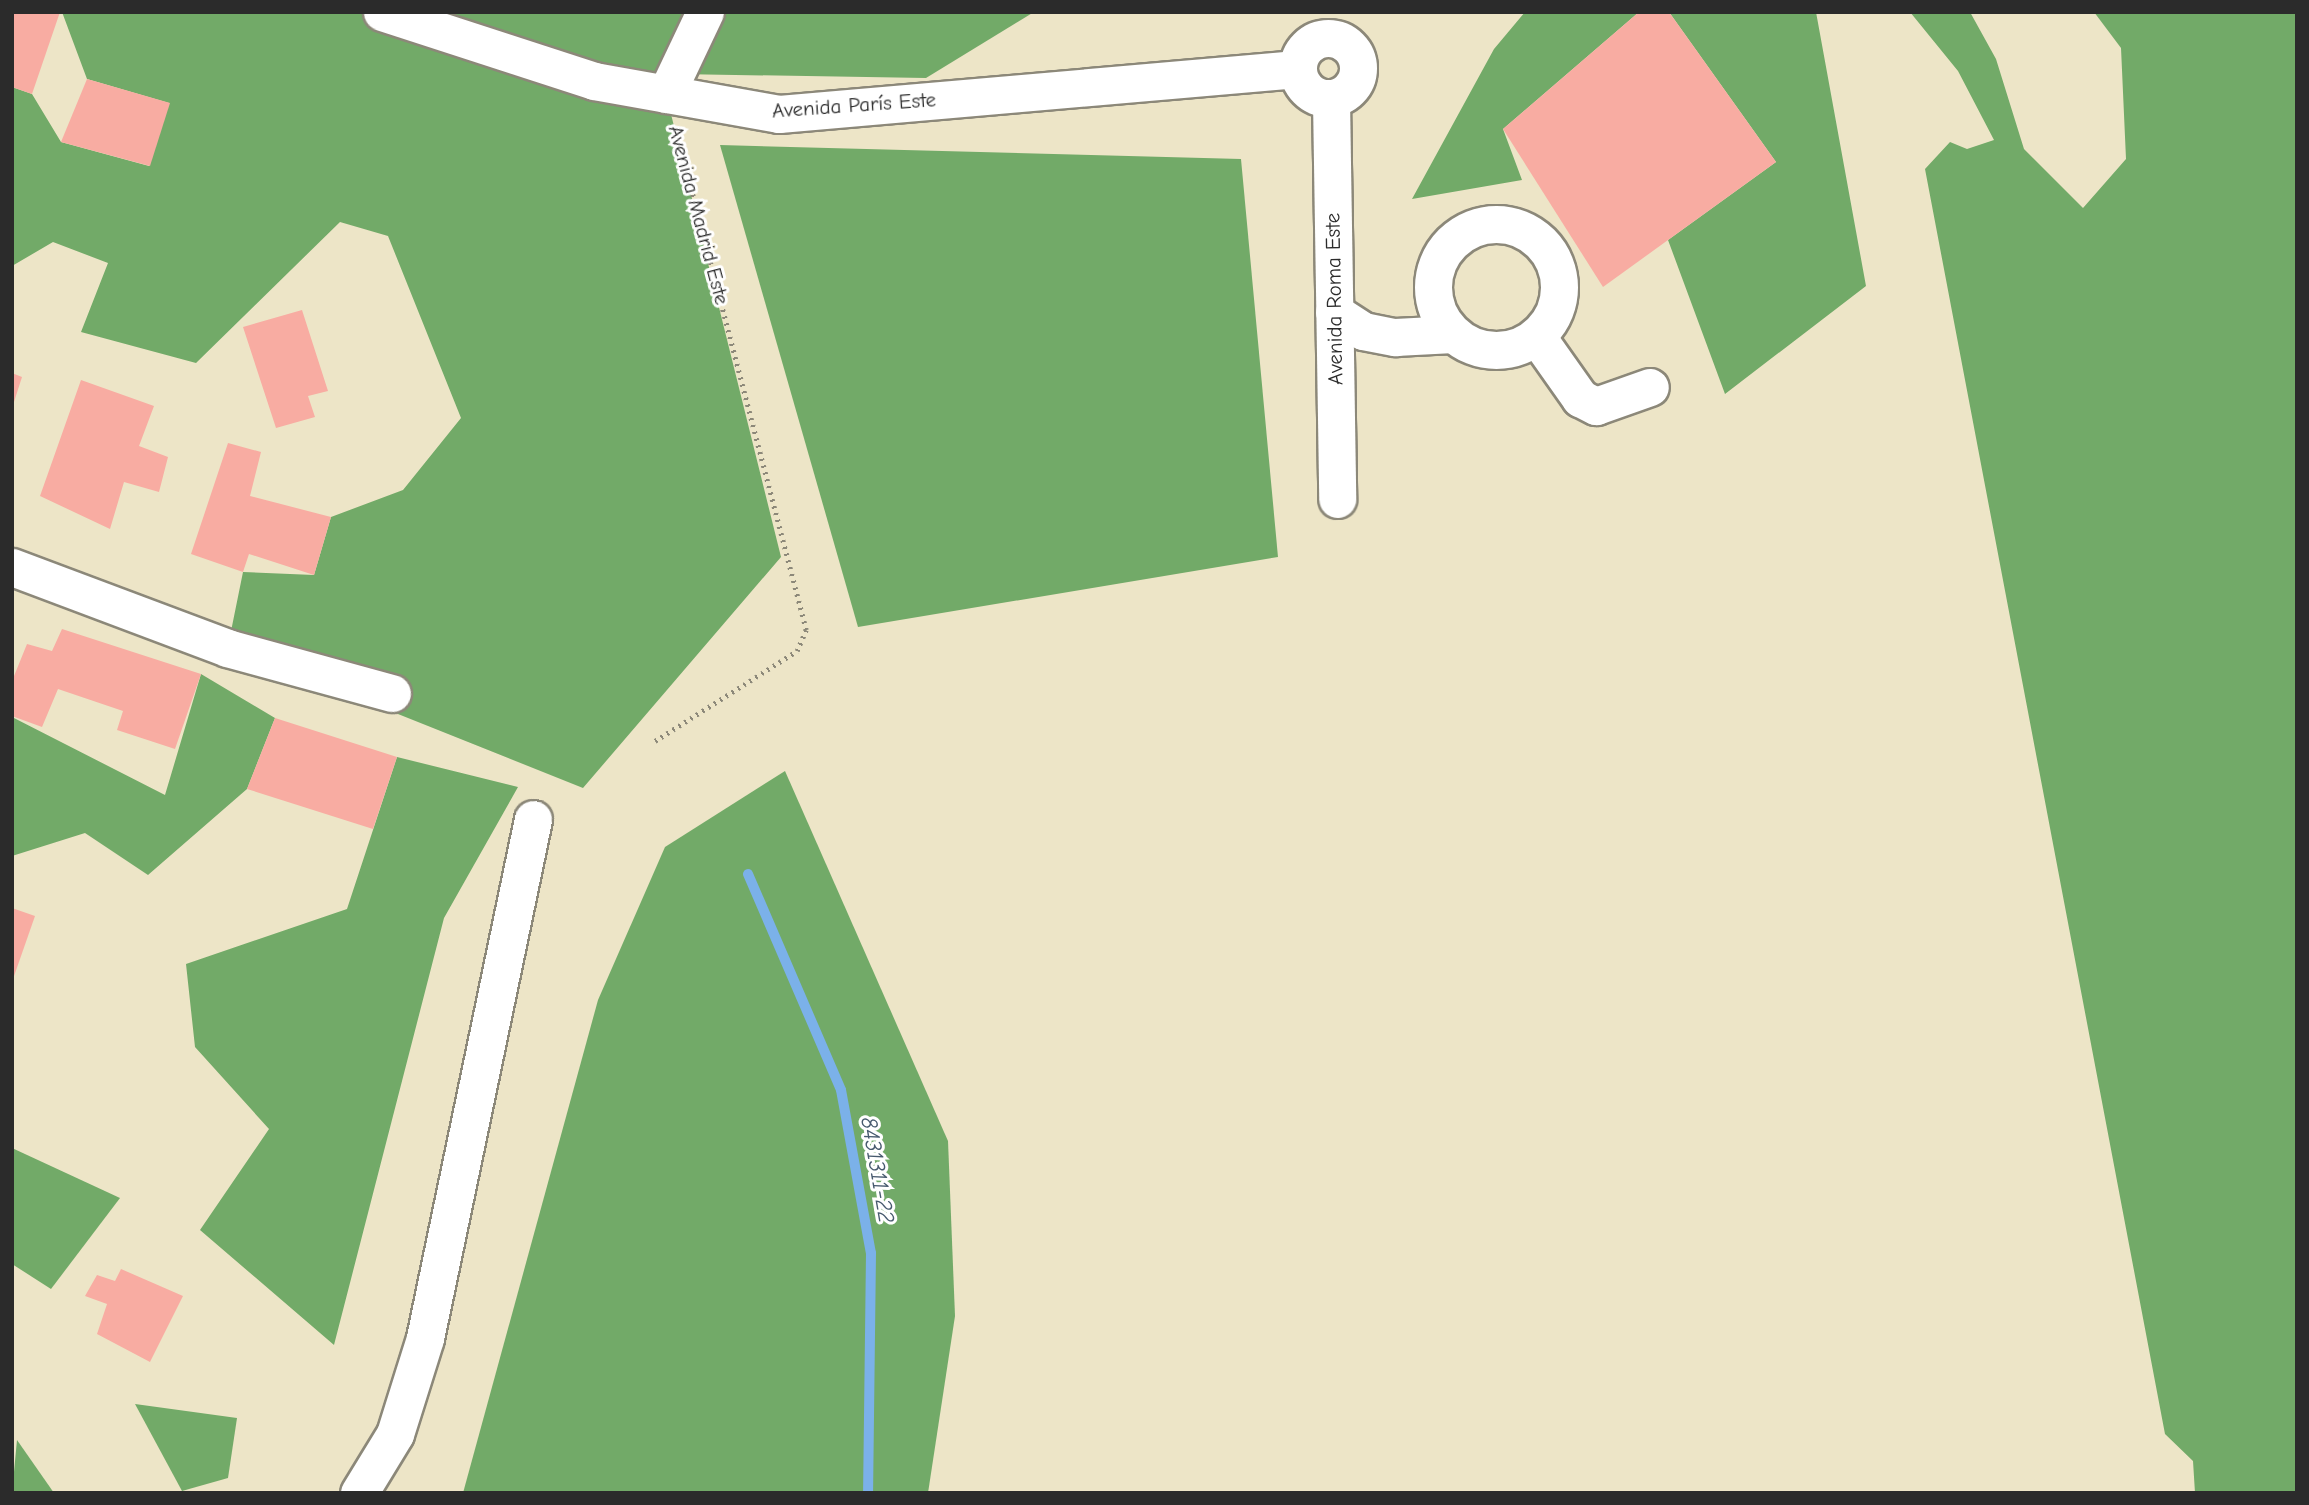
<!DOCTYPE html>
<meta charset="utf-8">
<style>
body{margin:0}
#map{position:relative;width:2309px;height:1505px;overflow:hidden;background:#ede5c7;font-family:"Comic Neue",sans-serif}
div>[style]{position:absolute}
.forest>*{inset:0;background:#72aa68}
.stream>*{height:10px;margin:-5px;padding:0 5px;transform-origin:5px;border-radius:5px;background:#7bb1e9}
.building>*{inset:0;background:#f8aca2}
.path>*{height:4.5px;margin-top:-2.25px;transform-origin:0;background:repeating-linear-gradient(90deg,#8c8879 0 2px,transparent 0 7px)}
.roads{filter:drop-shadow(2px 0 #8c8879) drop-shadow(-2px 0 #8c8879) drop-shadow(0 2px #8c8879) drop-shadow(0 -2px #8c8879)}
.street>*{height:37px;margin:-18.5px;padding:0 18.5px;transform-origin:18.5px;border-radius:18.5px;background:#fff}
.street>.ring{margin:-18.5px;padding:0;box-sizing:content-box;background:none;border:37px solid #fff;border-radius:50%}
span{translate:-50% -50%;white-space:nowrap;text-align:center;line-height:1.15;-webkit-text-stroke:6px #fff;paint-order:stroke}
.street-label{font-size:21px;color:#2b2b2b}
.water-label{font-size:23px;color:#475a6e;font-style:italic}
.frame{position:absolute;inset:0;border:14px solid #2b2b2b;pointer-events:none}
</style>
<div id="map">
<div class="forest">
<i style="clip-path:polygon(62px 12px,702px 12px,666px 94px,781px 557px,583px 788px,228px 646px,243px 572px,314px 575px,331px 517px,403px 490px,461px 418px,388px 236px,340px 222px,196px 363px,81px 332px,108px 263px,53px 242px,12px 266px,12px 87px,32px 94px,61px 142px,149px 166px,169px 103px,87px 79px)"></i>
<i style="clip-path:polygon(710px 12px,1034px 12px,926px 78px,677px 74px)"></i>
<i style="clip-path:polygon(1525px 12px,1639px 12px,1503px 129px,1522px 180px,1412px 199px,1494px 49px)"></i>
<i style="clip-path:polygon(1669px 12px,1816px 12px,1866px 286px,1725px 394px,1668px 240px,1776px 162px)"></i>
<i style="clip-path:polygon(1910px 12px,1970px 12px,1996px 59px,2024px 149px,2083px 208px,2126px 159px,2121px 48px,2094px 12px,2297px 12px,2297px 1493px,2195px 1493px,2193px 1461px,2165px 1434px,1925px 169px,1950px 142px,1967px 149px,1994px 140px,1958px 71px)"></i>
<i style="clip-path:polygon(720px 145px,1241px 159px,1278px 557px,858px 627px)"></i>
<i style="clip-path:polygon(201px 674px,275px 718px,247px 789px,148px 875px,85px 833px,12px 856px,12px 717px,165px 795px)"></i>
<i style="clip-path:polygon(397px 757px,518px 787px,444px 918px,334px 1345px,200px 1230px,269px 1129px,195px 1047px,186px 964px,347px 909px)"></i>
<i style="clip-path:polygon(785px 771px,948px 1141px,955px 1316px,928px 1493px,463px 1493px,598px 1000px,665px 847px)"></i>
<i style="clip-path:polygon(12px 1148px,120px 1198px,51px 1289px,12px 1264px)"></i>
<i style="clip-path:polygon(135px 1404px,237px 1418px,228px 1478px,182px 1491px)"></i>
<i style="clip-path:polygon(17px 1440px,54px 1493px,12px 1493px)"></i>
</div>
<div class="stream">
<i style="left:748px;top:874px;width:235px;rotate:66.7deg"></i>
<i style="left:841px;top:1090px;width:166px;rotate:79.6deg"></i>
<i style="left:871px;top:1253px;width:240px;rotate:90.7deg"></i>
</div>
<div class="building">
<i style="clip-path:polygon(12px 12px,60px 12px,32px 94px,12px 87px)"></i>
<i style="clip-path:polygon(1639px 12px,1669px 12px,1776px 162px,1603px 287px,1503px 129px)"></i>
<i style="clip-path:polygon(87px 79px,170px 103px,150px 166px,61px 142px)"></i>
<i style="clip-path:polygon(302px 310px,328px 391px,308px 396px,315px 417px,276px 428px,243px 327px)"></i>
<i style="clip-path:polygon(12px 373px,22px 377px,13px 405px,12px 405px)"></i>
<i style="clip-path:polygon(81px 380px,154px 406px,139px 446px,168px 457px,159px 492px,124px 482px,110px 529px,40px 496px)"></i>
<i style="clip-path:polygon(228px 443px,261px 452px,250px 496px,331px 517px,314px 575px,249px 554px,243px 572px,191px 554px)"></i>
<i style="clip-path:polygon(62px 629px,201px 674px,175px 749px,117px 730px,123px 711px,58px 689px,42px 727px,12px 716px,12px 681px,27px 644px,52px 651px)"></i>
<i style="clip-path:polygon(275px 718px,397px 757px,373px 829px,247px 789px)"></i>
<i style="clip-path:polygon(12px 908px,35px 916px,13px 979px,12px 979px)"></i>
<i style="clip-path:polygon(121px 1269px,183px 1296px,150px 1362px,97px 1334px,107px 1304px,85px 1296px,97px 1275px,115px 1281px)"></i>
</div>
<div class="path">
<i style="left:655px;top:741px;width:168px;rotate:-32.4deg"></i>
<i style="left:797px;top:651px;width:23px;rotate:-67deg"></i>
<i style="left:806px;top:630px;width:512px;rotate:-104.61deg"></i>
</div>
<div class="roads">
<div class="street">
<i style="left:382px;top:12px;width:223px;rotate:18deg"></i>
<i style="left:594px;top:81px;width:188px;rotate:10.1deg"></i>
<i style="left:779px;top:114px;width:520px;rotate:-4.96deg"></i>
<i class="ring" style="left:1298px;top:38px;width:23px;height:23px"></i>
<i style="left:666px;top:94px;width:91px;rotate:-64.6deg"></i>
<i style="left:1331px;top:99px;width:400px;rotate:89.1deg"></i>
<i class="ring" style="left:1433px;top:224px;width:89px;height:89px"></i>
<i style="left:1334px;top:312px;width:35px;rotate:33deg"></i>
<i style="left:1363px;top:331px;width:33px;rotate:11deg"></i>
<i style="left:1395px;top:337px;width:58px;rotate:-3deg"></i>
<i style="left:1537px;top:337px;width:75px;rotate:54.8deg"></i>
<i style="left:1580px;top:398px;width:18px;rotate:27deg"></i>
<i style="left:1596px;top:406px;width:57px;rotate:-19.4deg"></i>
<i style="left:12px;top:567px;width:230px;rotate:20.6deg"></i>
<i style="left:227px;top:648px;width:171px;rotate:15.3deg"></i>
<i style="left:359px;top:1493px;width:69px;rotate:-58.6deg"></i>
<i style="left:395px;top:1434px;width:101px;rotate:-72.6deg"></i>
<i style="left:425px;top:1338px;width:530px;rotate:-78.24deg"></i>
</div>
</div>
<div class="street-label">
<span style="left:854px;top:105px;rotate:-4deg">Avenida París Este</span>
<span style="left:699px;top:215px;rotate:75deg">Avenida Madrid Este</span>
<span style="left:1334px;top:299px;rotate:-91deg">Avenida Roma Este</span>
</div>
<div class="water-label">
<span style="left:877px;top:1170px;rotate:80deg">8431311-22</span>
</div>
<div class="frame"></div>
</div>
